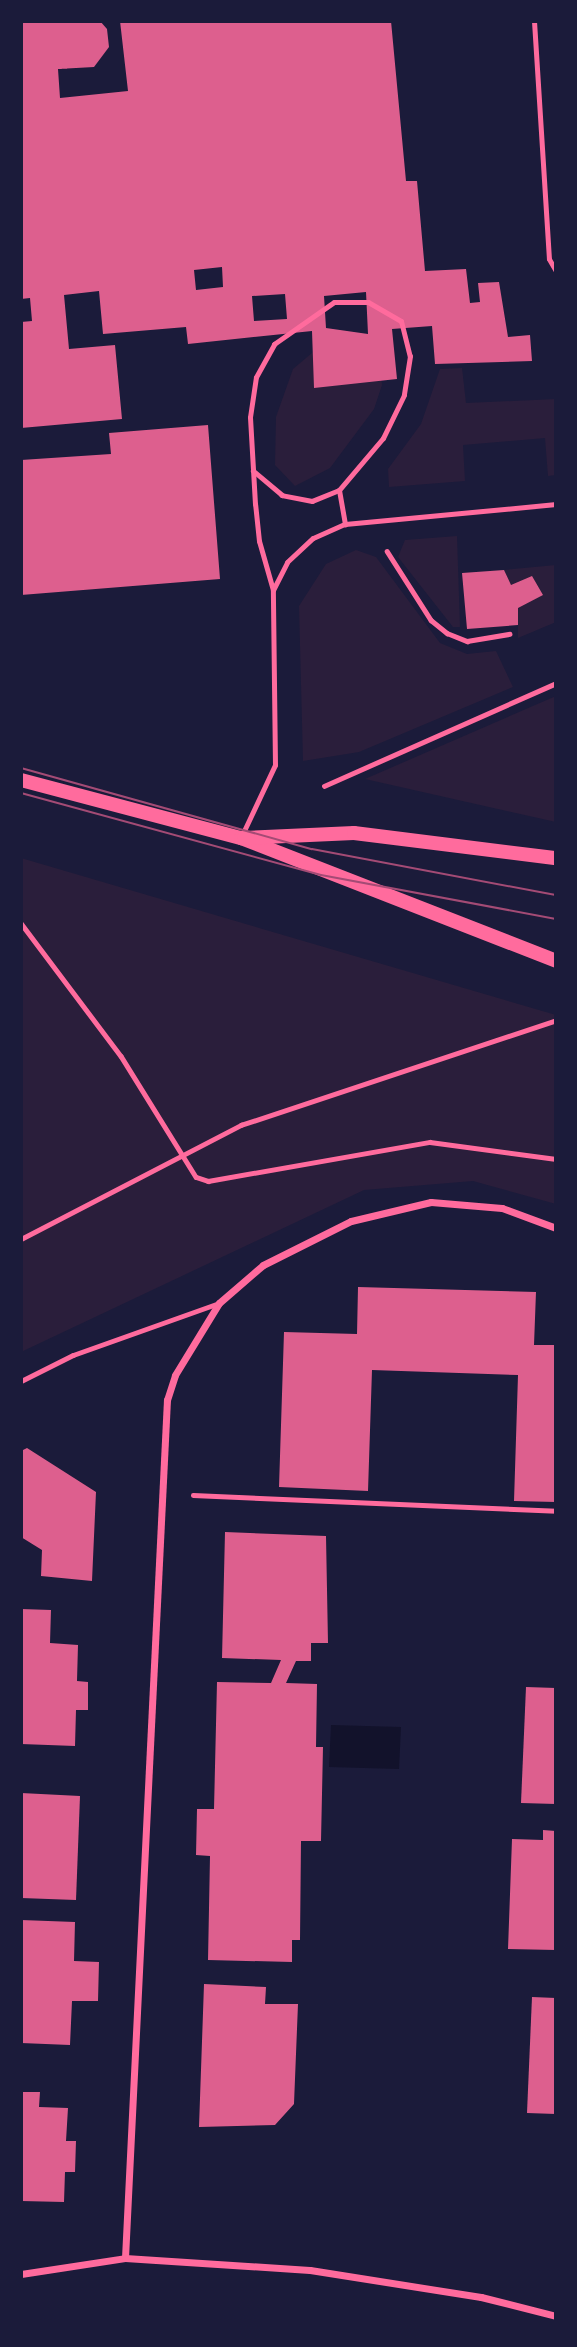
<!DOCTYPE html>
<style>
body{margin:0}
#map{position:relative;width:577px;height:2347px;overflow:hidden;background:#1b1b3a;font-family:"Archivo Narrow",sans-serif}
div>[style]{position:absolute}
.green>*{inset:0;background:#2a1e3b}
.water>*{inset:0;background:#12122b}
.building>*{inset:0;background:#dd5f8e}
.path>*{height:4.5px;margin:-2.25px;padding:0 2.25px;transform-origin:2.25px;border-radius:2.25px;background:#ff6b9d}
.service>*{height:5px;margin:-2.5px;padding:0 2.5px;transform-origin:2.5px;border-radius:2.5px;background:#ff6b9d}
.minor>*{height:7px;margin:-3.5px;padding:0 3.5px;transform-origin:3.5px;border-radius:3.5px;background:#ff6b9d}
.secondary>*{height:14px;margin:-7px;padding:0 7px;transform-origin:7px;border-radius:7px;background:#ff6b9d}
.tram>*{height:2px;margin:-1px;padding:0 1px;transform-origin:1px;border-radius:1px;background:#a44b75}
span{translate:-50% -50%;white-space:nowrap;text-align:center;line-height:1.15;-webkit-text-stroke:6px #1b1b3a;paint-order:stroke}
.frame{position:absolute;inset:0;border:23px solid #1b1b3a;pointer-events:none}
</style>
<div id="map">
<div class="green">
<i style="clip-path:polygon(325px 342px,379px 362px,382px 385px,374px 409px,330px 468px,295px 486px,275px 465px,276px 417px,293px 369px)"></i>
<i style="clip-path:polygon(462px 368px,466px 403px,556px 399px,556px 475px,548px 476px,545px 438px,463px 445px,465px 481px,389px 487px,388px 469px,421px 424px,440px 369px)"></i>
<i style="clip-path:polygon(457px 536px,460px 627px,453px 627px,398px 557px,405px 540px)"></i>
<i style="clip-path:polygon(356px 550px,376px 557px,440px 643px,467px 654px,496px 651px,513px 687px,359px 752px,303px 761px,299px 606px,326px 564px)"></i>
<i style="clip-path:polygon(556px 565px,556px 622px,518px 638px,518px 608px,504px 570px)"></i>
<i style="clip-path:polygon(556px 696px,556px 822px,365px 779px)"></i>
<i style="clip-path:polygon(21px 858px,556px 1015px,556px 1204px,473px 1181px,364px 1190px,21px 1352px)"></i>
</div>
<div class="water">
<i style="clip-path:polygon(331px 1725px,401px 1727px,399px 1769px,329px 1767px)"></i>
</div>
<div class="building">
<i style="clip-path:polygon(evenodd,21px 21px,100px 21px,107px 29px,109px 47px,94px 67px,58px 69px,60px 98px,128px 91px,120px 21px,391px 21px,406px 181px,417px 181px,425px 271px,466px 269px,470px 303px,480px 302px,478px 283px,499px 282px,508px 337px,530px 335px,532px 361px,435px 364px,432px 326px,392px 329px,397px 379px,314px 388px,312px 331px,188px 344px,186px 327px,103px 334px,99px 291px,64px 295px,69px 349px,115px 345px,122px 419px,21px 428px,21px 322px,32px 321px,30px 298px,21px 299px,21px 21px,222px 267px,223px 287px,196px 290px,194px 270px,222px 267px,21px 21px,366px 292px,368px 334px,326px 328px,324px 296px,366px 292px,21px 21px,285px 294px,287px 319px,254px 321px,252px 296px,285px 294px)"></i>
<i style="clip-path:polygon(208px 425px,220px 579px,21px 595px,21px 460px,111px 454px,109px 433px)"></i>
<i style="clip-path:polygon(504px 570px,511px 585px,532px 576px,543px 595px,518px 608px,518px 625px,467px 629px,462px 573px)"></i>
<i style="clip-path:polygon(358px 1287px,536px 1292px,534px 1345px,556px 1345px,556px 1502px,514px 1501px,518px 1375px,372px 1370px,368px 1491px,279px 1487px,284px 1332px,357px 1334px)"></i>
<i style="clip-path:polygon(27px 1448px,96px 1492px,92px 1581px,41px 1576px,42px 1550px,21px 1537px,21px 1451px)"></i>
<i style="clip-path:polygon(225px 1532px,326px 1536px,328px 1643px,311px 1643px,311px 1661px,296px 1661px,286px 1683px,317px 1684px,316px 1747px,323px 1747px,321px 1841px,301px 1841px,300px 1940px,292px 1940px,292px 1962px,208px 1960px,210px 1856px,196px 1855px,197px 1809px,214px 1809px,217px 1682px,271px 1683px,281px 1660px,222px 1658px)"></i>
<i style="clip-path:polygon(21px 1609px,51px 1610px,50px 1643px,78px 1645px,77px 1681px,88px 1682px,88px 1710px,76px 1710px,75px 1746px,21px 1744px)"></i>
<i style="clip-path:polygon(526px 1687px,556px 1688px,556px 1804px,521px 1803px)"></i>
<i style="clip-path:polygon(21px 1793px,80px 1796px,76px 1900px,21px 1898px)"></i>
<i style="clip-path:polygon(543px 1830px,556px 1831px,556px 1950px,508px 1949px,512px 1839px,543px 1840px)"></i>
<i style="clip-path:polygon(21px 1920px,75px 1922px,74px 1961px,99px 1962px,98px 2001px,72px 2001px,70px 2045px,21px 2043px)"></i>
<i style="clip-path:polygon(204px 1984px,266px 1987px,265px 2004px,298px 2004px,294px 2104px,275px 2125px,199px 2127px)"></i>
<i style="clip-path:polygon(532px 1997px,556px 1998px,556px 2114px,527px 2113px)"></i>
<i style="clip-path:polygon(21px 2092px,40px 2092px,39px 2107px,68px 2108px,66px 2141px,76px 2141px,75px 2172px,65px 2172px,64px 2202px,21px 2201px)"></i>
</div>
<div class="path">
<i style="left:387px;top:551px;width:82px;rotate:57.5deg"></i>
<i style="left:431px;top:620px;width:21px;rotate:39deg"></i>
<i style="left:447px;top:633px;width:22px;rotate:22deg"></i>
<i style="left:467px;top:641px;width:43px;rotate:-9.5deg"></i>
<i style="left:324px;top:786px;width:254px;rotate:-23.9deg"></i>
<i style="left:21px;top:923px;width:166px;rotate:53.1deg"></i>
<i style="left:121px;top:1056px;width:142px;rotate:58.2deg"></i>
<i style="left:196px;top:1177px;width:13px;rotate:18deg"></i>
<i style="left:208px;top:1181px;width:225px;rotate:-10deg"></i>
<i style="left:430px;top:1142px;width:127px;rotate:7.7deg"></i>
<i style="left:21px;top:1239px;width:248px;rotate:-27.4deg"></i>
<i style="left:241px;top:1125px;width:332px;rotate:-18.4deg"></i>
<i style="left:193px;top:1495px;width:363px;rotate:2.5deg"></i>
</div>
<div class="service">
<i style="left:534px;top:21px;width:238px;rotate:86.4deg"></i>
<i style="left:549px;top:259px;width:14px;rotate:60deg"></i>
<i style="left:339px;top:490px;width:35px;rotate:80deg"></i>
<i style="left:273px;top:590px;width:31px;rotate:-63deg"></i>
<i style="left:287px;top:562px;width:35px;rotate:-43deg"></i>
<i style="left:313px;top:538px;width:35px;rotate:-24deg"></i>
<i style="left:345px;top:524px;width:212px;rotate:-5.4deg"></i>
<i style="left:242px;top:835px;width:77px;rotate:-64.8deg"></i>
<i style="left:275px;top:765px;width:175px;rotate:-90.7deg"></i>
<i style="left:273px;top:590px;width:51px;rotate:-105.9deg"></i>
<i style="left:259px;top:541px;width:37px;rotate:-96deg"></i>
<i style="left:255px;top:504px;width:87px;rotate:-93.3deg"></i>
<i style="left:250px;top:417px;width:40px;rotate:-81.5deg"></i>
<i style="left:256px;top:377px;width:38px;rotate:-61deg"></i>
<i style="left:274px;top:344px;width:73px;rotate:-35deg"></i>
<i style="left:334px;top:302px;width:34px"></i>
<i style="left:368px;top:302px;width:38px;rotate:30deg"></i>
<i style="left:401px;top:321px;width:36px;rotate:76deg"></i>
<i style="left:410px;top:356px;width:39px;rotate:99deg"></i>
<i style="left:404px;top:395px;width:48px;rotate:116deg"></i>
<i style="left:383px;top:438px;width:68px;rotate:130.2deg"></i>
<i style="left:339px;top:490px;width:29px;rotate:158deg"></i>
<i style="left:312px;top:501px;width:31px;rotate:-169deg"></i>
<i style="left:282px;top:495px;width:38px;rotate:-140deg"></i>
<i style="left:21px;top:1381px;width:58px;rotate:-26.6deg"></i>
<i style="left:73px;top:1355px;width:155px;rotate:-19.6deg"></i>
</div>
<div class="minor">
<i style="left:125px;top:2258px;width:859px;rotate:-87.2deg"></i>
<i style="left:167px;top:1400px;width:26px;rotate:-72deg"></i>
<i style="left:175px;top:1375px;width:84px;rotate:-58.6deg"></i>
<i style="left:219px;top:1303px;width:58px;rotate:-40.8deg"></i>
<i style="left:263px;top:1265px;width:98px;rotate:-26.6deg"></i>
<i style="left:351px;top:1221px;width:82px;rotate:-13.4deg"></i>
<i style="left:431px;top:1202px;width:71px;rotate:4.8deg"></i>
<i style="left:502px;top:1208px;width:58px;rotate:20.3deg"></i>
<i style="left:21px;top:2274px;width:105px;rotate:-8.7deg"></i>
<i style="left:125px;top:2258px;width:185px;rotate:3.7deg"></i>
<i style="left:310px;top:2270px;width:173px;rotate:9deg"></i>
<i style="left:481px;top:2297px;width:77px;rotate:14.2deg"></i>
</div>
<div class="secondary">
<i style="left:21px;top:780px;width:228px;rotate:14.8deg"></i>
<i style="left:241px;top:838px;width:338px;rotate:21.3deg"></i>
<i style="left:244px;top:838px;width:110px;rotate:-2.6deg"></i>
<i style="left:354px;top:833px;width:204px;rotate:7.1deg"></i>
</div>
<div class="tram">
<i style="left:21px;top:768px;width:302px;rotate:15.6deg"></i>
<i style="left:312px;top:849px;width:248px;rotate:10.7deg"></i>
<i style="left:21px;top:793px;width:311px;rotate:15.3deg"></i>
<i style="left:321px;top:875px;width:239px;rotate:10.6deg"></i>
</div>
<div class="frame"></div>
</div>
